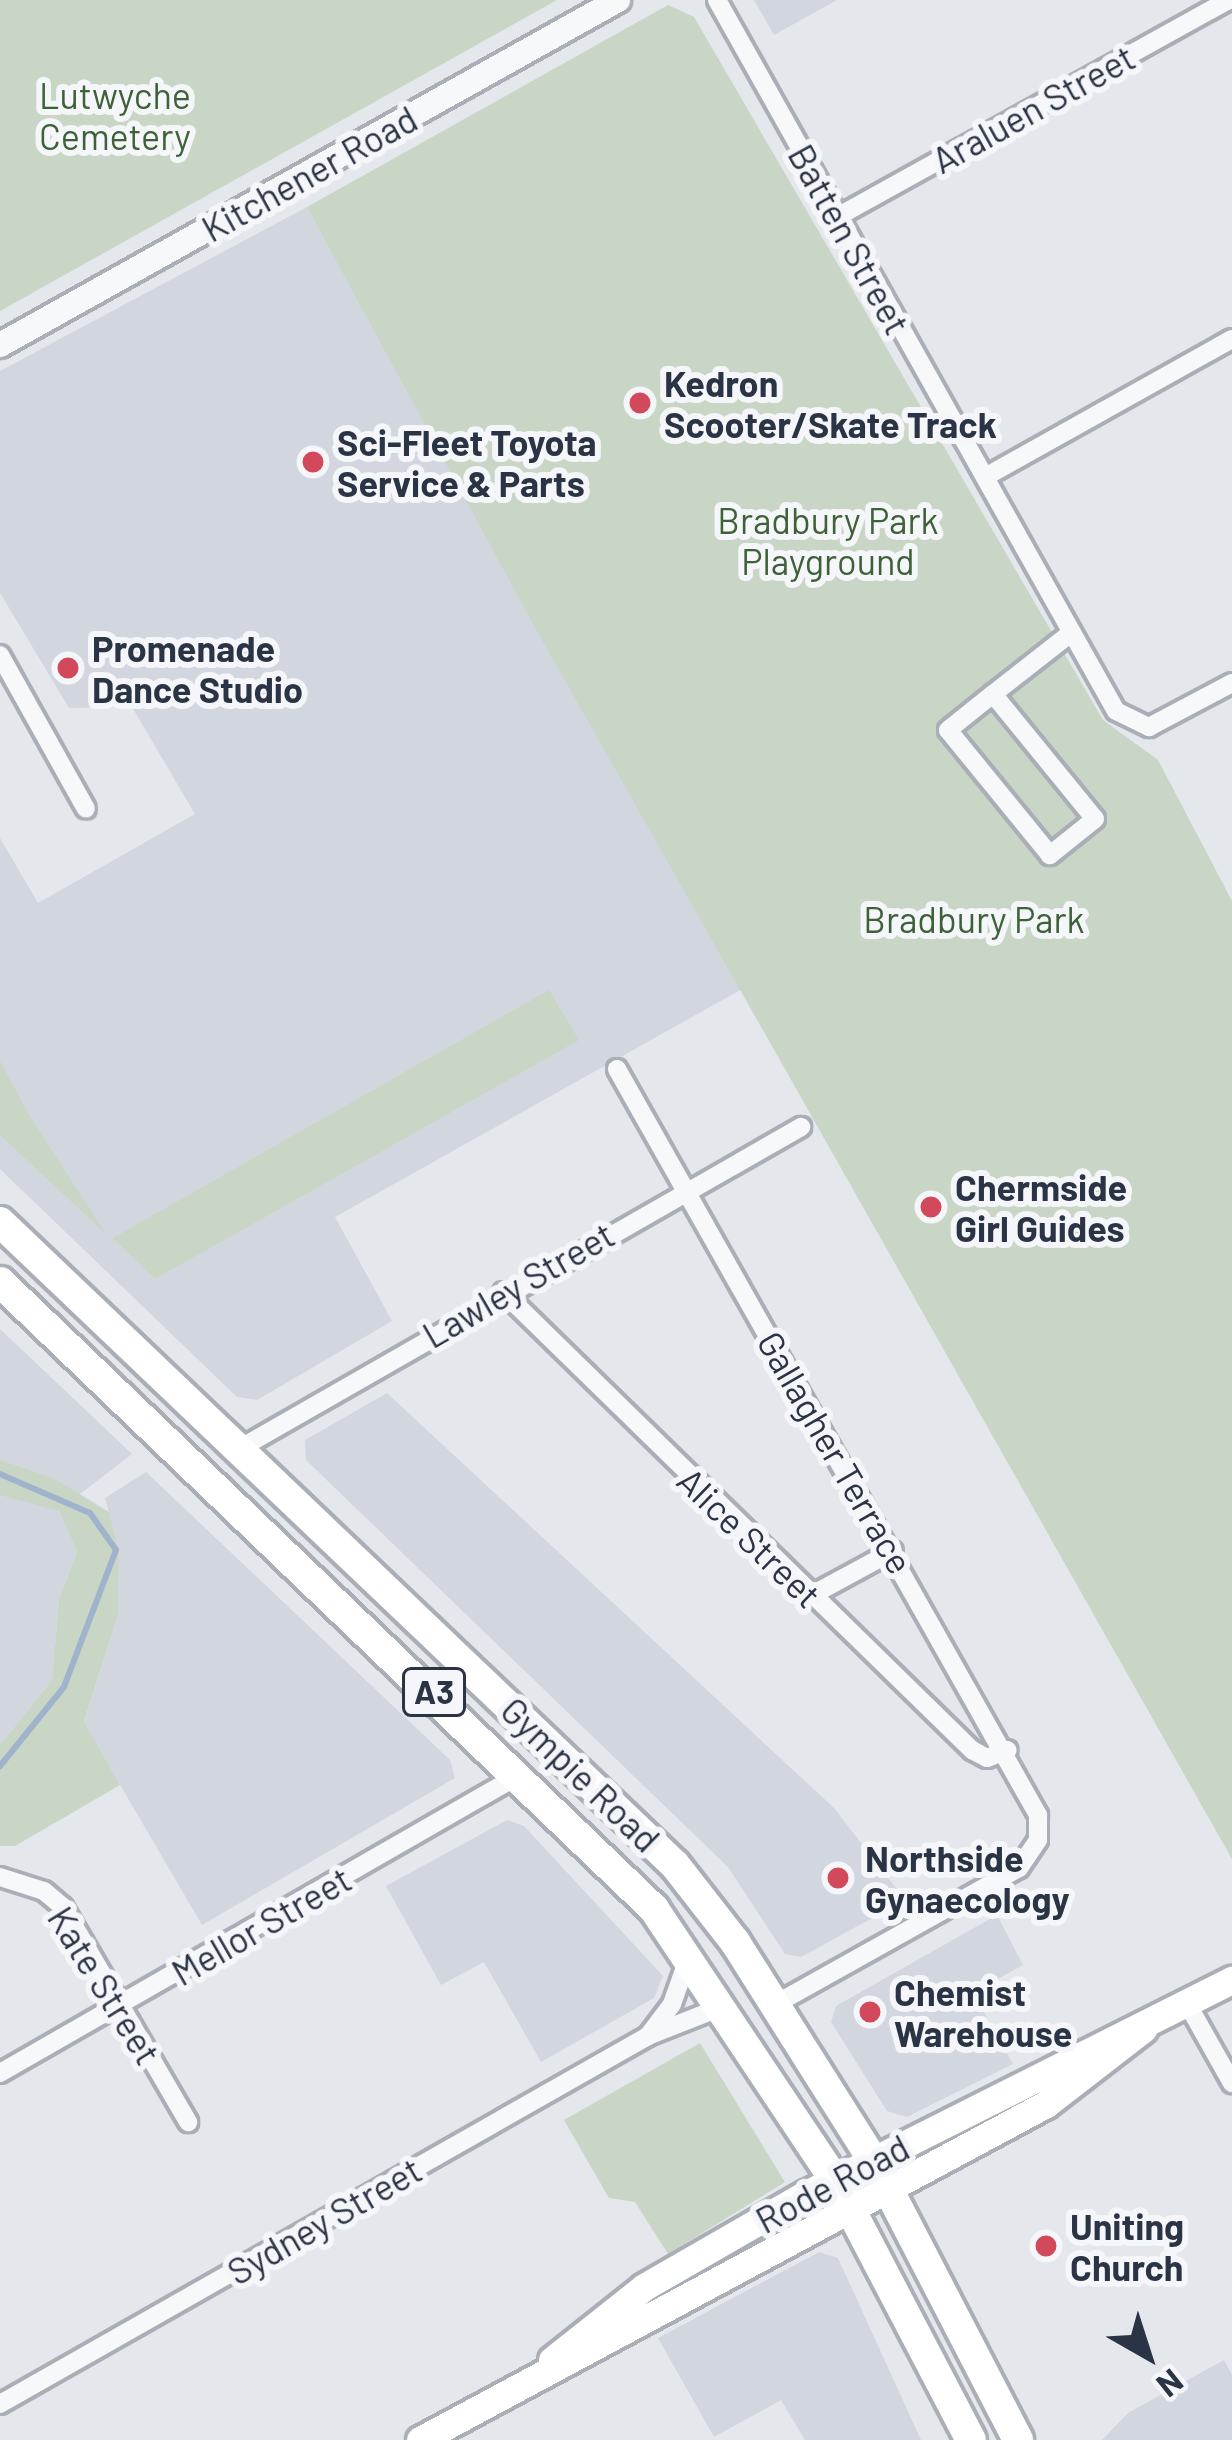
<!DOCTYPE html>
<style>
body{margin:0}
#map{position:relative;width:1232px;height:2440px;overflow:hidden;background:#e4e7ec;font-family:Barlow,sans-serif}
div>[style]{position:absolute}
.built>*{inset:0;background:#d2d6de}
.green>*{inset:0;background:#c9d6c5}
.stream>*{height:6px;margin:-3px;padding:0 3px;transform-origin:3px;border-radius:3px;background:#9fb4cc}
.roads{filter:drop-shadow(3px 0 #a9aeb7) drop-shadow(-3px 0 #a9aeb7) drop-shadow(0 3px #a9aeb7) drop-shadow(0 -3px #a9aeb7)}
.minor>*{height:18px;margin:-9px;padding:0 9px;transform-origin:9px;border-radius:9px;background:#f7f8fa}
.tertiary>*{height:24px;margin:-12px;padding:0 12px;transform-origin:12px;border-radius:12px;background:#f7f8fa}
.secondary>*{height:27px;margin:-13.5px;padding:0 13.5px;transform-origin:13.5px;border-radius:13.5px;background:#fff}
.trunk>*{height:30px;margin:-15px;padding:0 15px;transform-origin:15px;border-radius:15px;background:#fff}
.dots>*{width:33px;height:33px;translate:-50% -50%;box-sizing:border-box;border:6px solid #f4f6f9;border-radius:50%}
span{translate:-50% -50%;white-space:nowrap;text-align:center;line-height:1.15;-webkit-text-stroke:12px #f4f6f9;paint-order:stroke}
.shield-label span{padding:3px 9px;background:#f4f6f9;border:3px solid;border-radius:9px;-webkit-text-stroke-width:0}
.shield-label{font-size:33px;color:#2b3445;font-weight:700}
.park-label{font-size:36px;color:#3f6138}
.street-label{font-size:36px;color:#2b3445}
.poi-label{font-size:36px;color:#2b3445;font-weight:700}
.left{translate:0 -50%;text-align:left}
.north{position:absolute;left:1088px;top:2296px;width:120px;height:120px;-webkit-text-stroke:9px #f4f6f9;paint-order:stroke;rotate:141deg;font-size:33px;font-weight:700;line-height:48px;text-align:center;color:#2b3445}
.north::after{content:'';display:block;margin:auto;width:42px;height:54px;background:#2b3445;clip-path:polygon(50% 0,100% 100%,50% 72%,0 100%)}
</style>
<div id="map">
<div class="built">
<i style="clip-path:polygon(754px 0,837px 0,774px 35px)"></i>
<i style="clip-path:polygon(307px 207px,742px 989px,335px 1217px,392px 1321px,257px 1400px,237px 1397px,0 1169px,0 838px,38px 903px,195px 814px,132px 707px,69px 708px,0 593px,0 371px)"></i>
<i style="clip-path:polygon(0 1329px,132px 1454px,80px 1494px,0 1460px)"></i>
<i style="clip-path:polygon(387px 1393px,834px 1808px,905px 1900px,801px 1957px,785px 1954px,728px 1867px,306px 1460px,305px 1440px)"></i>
<i style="clip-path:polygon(146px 1472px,450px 1760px,455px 1778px,202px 1925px,84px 1723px,118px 1615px,119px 1552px,105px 1498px)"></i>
<i style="clip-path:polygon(0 1492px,59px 1511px,77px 1552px,59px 1599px,52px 1682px,0 1745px)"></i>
<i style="clip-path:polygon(507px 1820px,524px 1826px,663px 1976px,654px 1998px,541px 2062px,484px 1962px,441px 1985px,386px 1886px)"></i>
<i style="clip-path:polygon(997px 1915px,1023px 1965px,973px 1993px,1013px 2064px,907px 2117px,887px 2111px,831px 2022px,836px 2006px)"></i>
<i style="clip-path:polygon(819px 2252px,838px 2258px,921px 2440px,805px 2440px,781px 2400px,714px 2437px,658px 2338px)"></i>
<i style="clip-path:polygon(1224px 2360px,1232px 2375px,1232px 2440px,1102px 2440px,1128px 2413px)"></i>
</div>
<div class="green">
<i style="clip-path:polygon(0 0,557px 0,0 311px)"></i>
<i style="clip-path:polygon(668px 5px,694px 17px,1103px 720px,1158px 760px,1232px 901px,1232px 1859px,533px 624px,307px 207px)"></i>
<i style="clip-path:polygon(549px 990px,579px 1040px,155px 1279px,113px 1238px)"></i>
<i style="clip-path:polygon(0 1061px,28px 1113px,105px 1233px,0 1135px)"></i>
<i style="clip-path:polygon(0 1460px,55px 1479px,109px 1512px,119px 1552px,118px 1615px,84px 1722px,120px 1785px,15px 1846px,0 1846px,0 1745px,52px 1681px,59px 1599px,77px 1552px,59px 1511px,0 1495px)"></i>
<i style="clip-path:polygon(700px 2043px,785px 2182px,668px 2254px,635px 2202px,609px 2198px,564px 2120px)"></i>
</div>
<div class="stream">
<i style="left:0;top:1474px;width:98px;rotate:23.4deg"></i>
<i style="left:90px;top:1513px;width:45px;rotate:54.9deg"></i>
<i style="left:116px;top:1550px;width:147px;rotate:110.8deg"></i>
<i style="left:64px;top:1687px;width:102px;rotate:129deg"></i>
</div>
<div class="roads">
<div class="minor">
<i style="left:717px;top:0;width:815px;rotate:60.7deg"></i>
<i style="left:1116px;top:711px;width:37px;rotate:26deg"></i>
<i style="left:1149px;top:727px;width:94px;rotate:-27.9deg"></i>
<i style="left:837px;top:217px;width:447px;rotate:-29deg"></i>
<i style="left:985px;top:477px;width:283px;rotate:-29.2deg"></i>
<i style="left:0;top:655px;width:176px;rotate:60.8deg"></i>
<i style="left:993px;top:694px;width:161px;rotate:50.8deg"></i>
<i style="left:1095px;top:819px;width:58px;rotate:141.3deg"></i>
<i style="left:1050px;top:855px;width:161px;rotate:-129.2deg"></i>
<i style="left:948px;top:730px;width:58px;rotate:-38.7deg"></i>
<i style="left:993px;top:694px;width:100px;rotate:-38.1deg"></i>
<i style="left:617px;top:1069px;width:857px;rotate:60.56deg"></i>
<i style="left:1038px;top:1815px;width:25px;rotate:90deg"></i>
<i style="left:1038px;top:1840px;width:34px;rotate:124deg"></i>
<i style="left:1019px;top:1868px;width:281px;rotate:150.8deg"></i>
<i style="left:503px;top:1292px;width:656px;rotate:44.32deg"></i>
<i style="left:972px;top:1750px;width:17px;rotate:28deg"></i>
<i style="left:987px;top:1758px;width:22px;rotate:-21deg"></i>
<i style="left:239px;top:1449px;width:648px;rotate:-29.81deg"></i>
<i style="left:812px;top:1595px;width:92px;rotate:-28.5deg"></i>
<i style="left:0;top:1877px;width:46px;rotate:17.7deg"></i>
<i style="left:44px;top:1891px;width:25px;rotate:40deg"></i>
<i style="left:63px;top:1907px;width:249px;rotate:59.8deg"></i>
<i style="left:1188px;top:2005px;width:90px;rotate:60.6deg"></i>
<i style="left:648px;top:2036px;width:40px;rotate:-53deg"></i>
<i style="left:672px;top:2004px;width:51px;rotate:-70.5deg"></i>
<i style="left:0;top:2073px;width:601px;rotate:-29.85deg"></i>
<i style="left:0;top:2404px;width:745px;rotate:-29.59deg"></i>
<i style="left:648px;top:2036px;width:82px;rotate:-21.5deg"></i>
</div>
<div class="tertiary">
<i style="left:0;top:345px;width:708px;rotate:-29.17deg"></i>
</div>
<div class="secondary">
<i style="left:552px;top:2360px;width:117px;rotate:-38.4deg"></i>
<i style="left:644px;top:2287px;width:187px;rotate:-29.9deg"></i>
<i style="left:806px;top:2194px;width:477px;rotate:-26.7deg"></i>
<i style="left:420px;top:2440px;width:710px;rotate:-28.22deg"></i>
<i style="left:1046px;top:2104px;width:123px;rotate:-37.7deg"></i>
</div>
<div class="trunk">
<i style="left:0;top:1222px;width:932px;rotate:43.61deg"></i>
<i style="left:675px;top:1865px;width:98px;rotate:52.1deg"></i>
<i style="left:735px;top:1942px;width:258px;rotate:57.7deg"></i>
<i style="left:873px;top:2160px;width:315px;rotate:62.6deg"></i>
<i style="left:0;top:1282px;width:906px;rotate:43.79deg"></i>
<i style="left:654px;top:1909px;width:326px;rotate:56.3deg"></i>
<i style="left:835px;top:2180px;width:293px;rotate:62.4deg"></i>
</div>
</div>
<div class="dots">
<i style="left:640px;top:403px;background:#d1495b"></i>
<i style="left:313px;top:462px;background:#d1495b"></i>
<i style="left:68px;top:668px;background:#d1495b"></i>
<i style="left:931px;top:1207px;background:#d1495b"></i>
<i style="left:838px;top:1878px;background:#d1495b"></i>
<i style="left:870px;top:2012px;background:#d1495b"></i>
<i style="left:1046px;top:2246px;background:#d1495b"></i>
</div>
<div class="shield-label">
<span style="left:434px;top:1692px">A3</span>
</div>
<div class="park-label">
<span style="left:115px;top:115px">Lutwyche<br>Cemetery</span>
<span style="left:828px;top:540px">Bradbury Park<br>Playground</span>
<span style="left:974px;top:919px">Bradbury Park</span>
</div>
<div class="street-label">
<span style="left:1033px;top:108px;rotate:-29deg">Araluen Street</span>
<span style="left:309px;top:173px;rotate:-29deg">Kitchener Road</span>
<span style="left:850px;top:239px;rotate:61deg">Batten Street</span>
<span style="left:518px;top:1284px;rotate:-30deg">Lawley Street</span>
<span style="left:836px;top:1452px;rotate:60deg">Gallagher Terrace</span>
<span style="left:750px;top:1537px;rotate:44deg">Alice Street</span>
<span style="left:581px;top:1774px;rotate:44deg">Gympie Road</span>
<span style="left:261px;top:1925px;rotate:-30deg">Mellor Street</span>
<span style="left:105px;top:1985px;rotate:58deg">Kate Street</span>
<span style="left:832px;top:2183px;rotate:-28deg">Rode Road</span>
<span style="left:324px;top:2220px;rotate:-30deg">Sydney Street</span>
</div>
<div class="poi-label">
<span class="left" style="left:664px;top:403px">Kedron<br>Scooter/Skate Track</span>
<span class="left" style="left:337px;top:462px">Sci-Fleet Toyota<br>Service &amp; Parts</span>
<span class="left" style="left:92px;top:668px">Promenade<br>Dance Studio</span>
<span class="left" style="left:955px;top:1207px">Chermside<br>Girl Guides</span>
<span class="left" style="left:865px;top:1878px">Northside<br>Gynaecology</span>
<span class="left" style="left:894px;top:2012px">Chemist<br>Warehouse</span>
<span class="left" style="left:1070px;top:2246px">Uniting<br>Church</span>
</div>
<div class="north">N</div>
</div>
